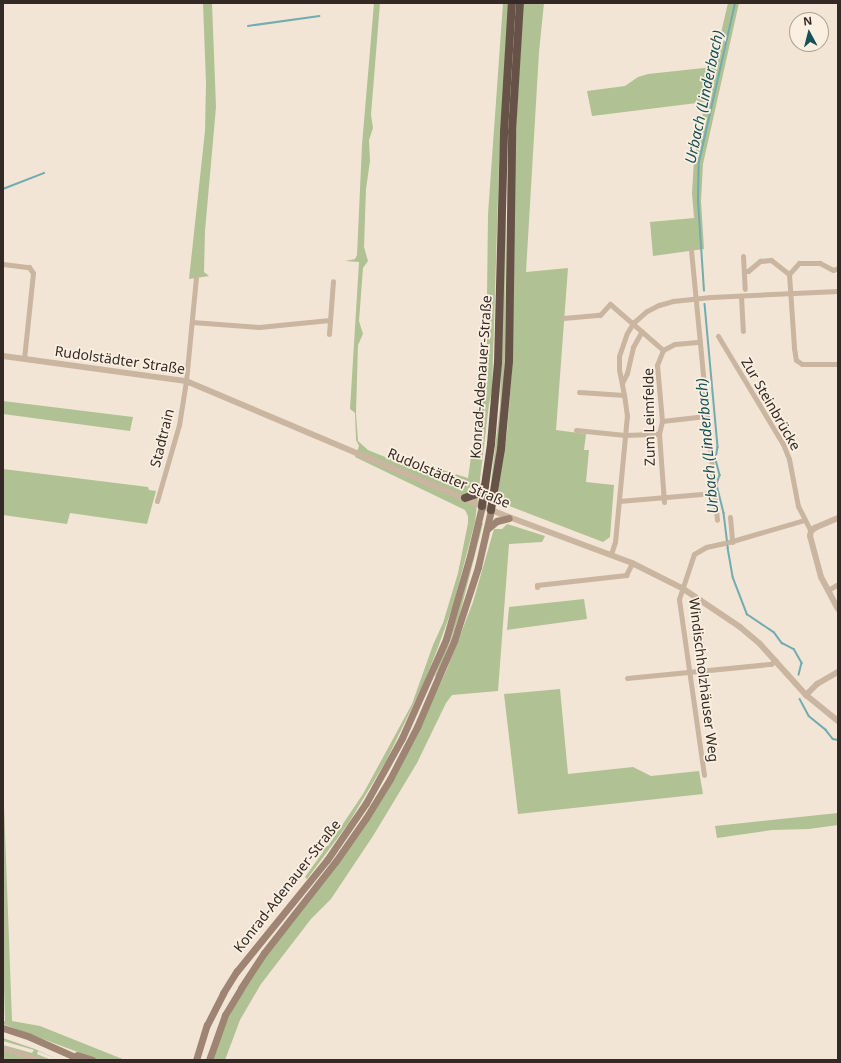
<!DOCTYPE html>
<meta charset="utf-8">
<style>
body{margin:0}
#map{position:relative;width:841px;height:1063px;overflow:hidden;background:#f2e5d5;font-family:"Noto Sans",sans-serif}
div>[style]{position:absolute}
.green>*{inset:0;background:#b0c194}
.stream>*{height:1.5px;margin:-0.75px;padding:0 0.75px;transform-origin:0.75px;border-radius:0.75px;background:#72abb0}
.minor>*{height:5px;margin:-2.5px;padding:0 2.5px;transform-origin:2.5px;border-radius:2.5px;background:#cab5a0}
.tertiary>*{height:6px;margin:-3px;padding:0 3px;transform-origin:3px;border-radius:3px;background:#cab5a0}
.secondary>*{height:7px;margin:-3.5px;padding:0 3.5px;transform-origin:3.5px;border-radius:3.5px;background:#9e8472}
.trunk>*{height:8px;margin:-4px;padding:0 4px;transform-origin:4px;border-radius:4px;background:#665247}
span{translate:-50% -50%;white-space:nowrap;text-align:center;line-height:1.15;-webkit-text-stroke:3.5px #faefe1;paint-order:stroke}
.street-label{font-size:14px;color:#342924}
.water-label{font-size:15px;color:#175057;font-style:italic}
.frame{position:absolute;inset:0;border:4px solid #342924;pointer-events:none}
.north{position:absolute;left:789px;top:12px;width:40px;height:40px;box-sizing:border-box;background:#faefe1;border:1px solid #aba095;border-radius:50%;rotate:353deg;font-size:11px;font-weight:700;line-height:16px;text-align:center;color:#342924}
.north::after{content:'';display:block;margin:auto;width:14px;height:18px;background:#175057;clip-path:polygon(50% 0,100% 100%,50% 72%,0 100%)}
</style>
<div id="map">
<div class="green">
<i style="clip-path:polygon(203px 3px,212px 3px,216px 107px,205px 231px,204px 272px,209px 276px,189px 279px,205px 131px,206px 83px)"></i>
<i style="clip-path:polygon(374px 3px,380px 3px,371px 115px,373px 128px,369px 140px,370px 161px,366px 189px,364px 247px,368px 261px,363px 268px,359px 321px,363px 334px,358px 345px,356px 413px,358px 441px,368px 450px,407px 466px,416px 469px,433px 467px,468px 478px,479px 400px,486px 378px,488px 214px,503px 3px,509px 3px,499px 164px,492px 391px,489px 404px,475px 522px,453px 606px,437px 650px,423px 685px,386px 761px,348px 824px,307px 879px,305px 877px,323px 852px,320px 846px,328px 846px,363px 794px,412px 704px,433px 645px,443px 623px,458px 573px,468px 523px,468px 516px,465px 510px,355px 457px,359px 446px,356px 440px,355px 413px,350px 409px,359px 262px,345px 261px,355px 259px,357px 255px,362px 145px)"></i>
<i style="clip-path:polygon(523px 3px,544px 3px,539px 52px,526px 272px,568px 268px,556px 430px,586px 434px,584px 450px,589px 450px,586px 482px,614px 485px,610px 537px,603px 542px,504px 504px,498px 492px,507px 432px,512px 371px,514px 166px)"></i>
<i style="clip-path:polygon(728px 3px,739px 3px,703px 164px,701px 201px,704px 249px,653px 256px,650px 222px,694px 218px,692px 193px,694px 160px,705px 102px,592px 116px,587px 91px,625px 86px,638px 77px,648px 74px,713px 67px)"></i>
<i style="clip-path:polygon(505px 214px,506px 214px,505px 359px,502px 410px,492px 491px,490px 490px,500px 406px)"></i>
<i style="clip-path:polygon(3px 401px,133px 417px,130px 431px,3px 414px)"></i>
<i style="clip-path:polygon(3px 469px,148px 487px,149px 490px,156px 491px,147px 524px,70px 513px,67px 524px,3px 515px)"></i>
<i style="clip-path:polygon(481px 523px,483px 523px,479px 539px,459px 617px,437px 677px,435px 676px,453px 628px,468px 574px)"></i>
<i style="clip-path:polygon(507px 524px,545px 536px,542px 542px,509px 544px,498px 691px,452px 695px,446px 703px,417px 763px,373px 836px,331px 899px,311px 919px,261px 984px,240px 1020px,225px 1060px,212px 1060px,226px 1023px,237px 1000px,271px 949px,336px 866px,400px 767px,419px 730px,447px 669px,473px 602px,494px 529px,502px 529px)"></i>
<i style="clip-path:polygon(584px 599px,587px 619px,507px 630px,509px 607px)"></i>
<i style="clip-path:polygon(560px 689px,568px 774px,633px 767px,651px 776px,699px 771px,703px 794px,518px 814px,504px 694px)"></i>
<i style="clip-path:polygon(3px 778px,12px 1021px,40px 1026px,125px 1060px,99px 1060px,3px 1024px,3px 1021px,5px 1021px,3px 955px)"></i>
<i style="clip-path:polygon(838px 813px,838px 825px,809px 829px,772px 830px,717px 838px,715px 826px)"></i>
<i style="clip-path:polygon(3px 1038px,35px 1049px,59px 1060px,38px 1051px,37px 1054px,51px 1060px,3px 1060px,3px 1045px,32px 1053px,34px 1050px,3px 1041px)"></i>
</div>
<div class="stream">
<i style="left:248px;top:26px;width:72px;rotate:-8deg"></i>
<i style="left:3px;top:189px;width:44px;rotate:-21.3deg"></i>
<i style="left:704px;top:291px;width:90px;rotate:-93.8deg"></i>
<i style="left:698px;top:201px;width:39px;rotate:-89deg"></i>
<i style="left:699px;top:162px;width:163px;rotate:-77.2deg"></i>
<i style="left:705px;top:304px;width:144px;rotate:84.8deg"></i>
<i style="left:718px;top:447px;width:13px;rotate:99deg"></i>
<i style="left:716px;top:460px;width:16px;rotate:75deg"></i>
<i style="left:720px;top:475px;width:10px;rotate:107deg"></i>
<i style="left:717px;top:485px;width:29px;rotate:76deg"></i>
<i style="left:724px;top:513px;width:35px;rotate:83deg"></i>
<i style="left:728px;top:548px;width:29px;rotate:80deg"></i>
<i style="left:733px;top:577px;width:40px;rotate:69deg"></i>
<i style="left:747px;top:614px;width:32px;rotate:34deg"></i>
<i style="left:774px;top:632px;width:14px;rotate:54deg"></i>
<i style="left:782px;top:643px;width:13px;rotate:27deg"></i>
<i style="left:794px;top:649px;width:16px;rotate:60deg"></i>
<i style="left:802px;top:663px;width:12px;rotate:104deg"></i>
<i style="left:800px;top:699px;width:19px;rotate:62deg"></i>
<i style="left:809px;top:716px;width:22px;rotate:39deg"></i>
<i style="left:826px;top:730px;width:11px;rotate:52deg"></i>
<i style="left:833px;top:739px;width:5px;rotate:11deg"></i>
</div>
<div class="minor">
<i style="left:691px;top:250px;width:271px;rotate:84.5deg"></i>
<i style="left:743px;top:256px;width:33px;rotate:87deg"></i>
<i style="left:3px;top:264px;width:26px;rotate:7deg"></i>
<i style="left:29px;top:267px;width:7px;rotate:56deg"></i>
<i style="left:33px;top:273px;width:85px;rotate:96deg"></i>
<i style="left:838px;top:268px;width:5px;rotate:158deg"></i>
<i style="left:833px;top:270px;width:15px;rotate:-152deg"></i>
<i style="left:820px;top:263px;width:21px;rotate:180deg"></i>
<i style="left:799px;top:263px;width:15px;rotate:132deg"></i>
<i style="left:789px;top:274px;width:74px;rotate:86.1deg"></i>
<i style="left:794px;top:348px;width:12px;rotate:81deg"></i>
<i style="left:796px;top:360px;width:7px;rotate:34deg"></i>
<i style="left:802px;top:364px;width:36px"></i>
<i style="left:744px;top:271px;width:4px"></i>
<i style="left:748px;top:271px;width:16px;rotate:-40deg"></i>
<i style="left:760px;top:261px;width:11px;rotate:-5deg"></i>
<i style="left:771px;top:260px;width:23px;rotate:38deg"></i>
<i style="left:741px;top:296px;width:35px;rotate:87deg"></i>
<i style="left:563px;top:318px;width:37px;rotate:-5deg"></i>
<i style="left:600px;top:315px;width:15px;rotate:-48deg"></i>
<i style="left:610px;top:304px;width:70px;rotate:41deg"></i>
<i style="left:192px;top:322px;width:67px;rotate:4.3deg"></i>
<i style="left:259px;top:327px;width:71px;rotate:-5.6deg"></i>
<i style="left:329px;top:334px;width:53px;rotate:-85.7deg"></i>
<i style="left:718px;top:336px;width:126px;rotate:59deg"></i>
<i style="left:783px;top:444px;width:16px;rotate:68deg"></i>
<i style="left:789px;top:459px;width:48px;rotate:79.2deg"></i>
<i style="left:798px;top:506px;width:28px;rotate:63deg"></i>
<i style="left:622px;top:383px;width:11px;rotate:-63deg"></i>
<i style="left:627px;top:373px;width:27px;rotate:-77deg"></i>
<i style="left:633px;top:347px;width:18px;rotate:-61deg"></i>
<i style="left:579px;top:392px;width:45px;rotate:3.8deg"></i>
<i style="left:662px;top:421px;width:44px;rotate:-6.5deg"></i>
<i style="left:576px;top:430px;width:49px;rotate:5.8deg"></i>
<i style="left:625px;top:435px;width:34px;rotate:-2deg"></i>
<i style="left:157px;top:501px;width:79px;rotate:-73.9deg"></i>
<i style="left:179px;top:425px;width:45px;rotate:-81deg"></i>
<i style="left:186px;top:381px;width:104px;rotate:-84.5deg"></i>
<i style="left:619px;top:501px;width:95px;rotate:-4.8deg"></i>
<i style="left:664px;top:502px;width:68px;rotate:-94.2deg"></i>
<i style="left:659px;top:434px;width:13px;rotate:-77deg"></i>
<i style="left:662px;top:421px;width:56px;rotate:-95.1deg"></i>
<i style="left:657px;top:365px;width:16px;rotate:-68deg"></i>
<i style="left:663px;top:350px;width:13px;rotate:-27deg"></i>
<i style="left:675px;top:344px;width:25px;rotate:-5deg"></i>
<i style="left:730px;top:517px;width:25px;rotate:85deg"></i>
<i style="left:729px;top:542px;width:78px;rotate:-16.3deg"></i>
<i style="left:611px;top:554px;width:13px;rotate:-72deg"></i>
<i style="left:615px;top:542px;width:127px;rotate:-84.6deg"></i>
<i style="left:627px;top:416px;width:21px;rotate:-98deg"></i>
<i style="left:624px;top:395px;width:25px;rotate:-101deg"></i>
<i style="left:619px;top:370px;width:14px;rotate:-90deg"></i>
<i style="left:619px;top:356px;width:24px;rotate:-71deg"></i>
<i style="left:627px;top:333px;width:12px;rotate:-59deg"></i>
<i style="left:633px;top:323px;width:18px;rotate:-41deg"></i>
<i style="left:647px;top:311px;width:13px;rotate:-27deg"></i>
<i style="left:659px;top:305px;width:15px;rotate:-16deg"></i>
<i style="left:673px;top:301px;width:38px;rotate:-6deg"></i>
<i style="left:711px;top:297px;width:127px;rotate:-2.7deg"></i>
<i style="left:537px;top:587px;width:2px;rotate:-90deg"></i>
<i style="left:537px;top:585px;width:90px;rotate:-6.4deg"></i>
<i style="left:626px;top:575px;width:13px;rotate:-63deg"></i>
<i style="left:828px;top:590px;width:12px;rotate:-31deg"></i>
<i style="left:627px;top:678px;width:145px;rotate:-5.6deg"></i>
<i style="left:771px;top:664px;width:6px;rotate:-39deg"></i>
<i style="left:704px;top:775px;width:178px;rotate:-98.1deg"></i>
<i style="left:679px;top:599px;width:47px;rotate:-71.6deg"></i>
<i style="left:694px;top:554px;width:14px;rotate:-30deg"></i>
<i style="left:706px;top:547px;width:19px;rotate:-12deg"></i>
<i style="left:3px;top:1048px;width:40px;rotate:18deg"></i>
</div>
<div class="tertiary">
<i style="left:3px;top:356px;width:185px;rotate:7.8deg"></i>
<i style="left:186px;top:381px;width:342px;rotate:22.9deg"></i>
<i style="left:501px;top:514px;width:140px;rotate:20.5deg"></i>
<i style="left:632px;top:563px;width:56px;rotate:26.6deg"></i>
<i style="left:682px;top:588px;width:70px;rotate:33.9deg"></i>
<i style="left:740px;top:627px;width:26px;rotate:40deg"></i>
<i style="left:760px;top:644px;width:69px;rotate:48deg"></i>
<i style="left:806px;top:695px;width:41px;rotate:39.1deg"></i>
<i style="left:838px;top:518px;width:25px;rotate:157deg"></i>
<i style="left:815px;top:528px;width:5px;rotate:143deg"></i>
<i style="left:811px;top:531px;width:5px;rotate:101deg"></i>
<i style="left:810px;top:536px;width:42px;rotate:75deg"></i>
<i style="left:821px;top:577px;width:36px;rotate:62deg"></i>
<i style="left:806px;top:695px;width:16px;rotate:-45deg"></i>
<i style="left:817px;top:684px;width:24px;rotate:-30deg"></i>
</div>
<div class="secondary">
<i style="left:487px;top:529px;width:13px;rotate:-39deg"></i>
<i style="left:497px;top:521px;width:12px;rotate:-14deg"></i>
<i style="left:3px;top:1028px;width:28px;rotate:18deg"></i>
<i style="left:30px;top:1037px;width:57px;rotate:23.9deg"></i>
<i style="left:77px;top:1055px;width:16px;rotate:18deg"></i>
<i style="left:196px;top:1060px;width:37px;rotate:-73deg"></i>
<i style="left:207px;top:1025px;width:36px;rotate:-63deg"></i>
<i style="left:223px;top:993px;width:26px;rotate:-58deg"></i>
<i style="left:237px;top:971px;width:143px;rotate:-51deg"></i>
<i style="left:327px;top:860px;width:69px;rotate:-55.6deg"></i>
<i style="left:366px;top:803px;width:74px;rotate:-61deg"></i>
<i style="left:402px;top:738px;width:108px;rotate:-66deg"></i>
<i style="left:446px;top:639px;width:86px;rotate:-73.9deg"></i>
<i style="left:470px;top:556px;width:51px;rotate:-76.5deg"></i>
<i style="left:209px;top:1060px;width:48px;rotate:-70.4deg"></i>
<i style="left:225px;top:1015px;width:31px;rotate:-59deg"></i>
<i style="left:241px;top:988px;width:42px;rotate:-56.7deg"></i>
<i style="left:264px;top:953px;width:117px;rotate:-52deg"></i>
<i style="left:336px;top:861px;width:52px;rotate:-55.1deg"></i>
<i style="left:366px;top:818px;width:46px;rotate:-58.4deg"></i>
<i style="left:390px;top:779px;width:59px;rotate:-62.6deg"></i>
<i style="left:417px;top:727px;width:94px;rotate:-66.7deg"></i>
<i style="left:454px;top:641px;width:78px;rotate:-72deg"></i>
<i style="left:478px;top:567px;width:58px;rotate:-77.2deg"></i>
</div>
<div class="trunk">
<i style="left:465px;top:498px;width:12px;rotate:-20deg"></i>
<i style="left:476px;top:494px;width:12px;rotate:-42deg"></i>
<i style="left:482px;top:506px;width:63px;rotate:-81.7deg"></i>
<i style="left:491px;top:444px;width:81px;rotate:-85.1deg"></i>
<i style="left:498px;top:363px;width:231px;rotate:-88.5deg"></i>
<i style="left:504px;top:132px;width:129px;rotate:-86.5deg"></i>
<i style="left:491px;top:510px;width:62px;rotate:-80.7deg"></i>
<i style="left:501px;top:449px;width:88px;rotate:-84.8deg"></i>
<i style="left:509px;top:361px;width:229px;rotate:-89.2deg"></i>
<i style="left:512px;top:132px;width:129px;rotate:-86.5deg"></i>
</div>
<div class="street-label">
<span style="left:120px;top:360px;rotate:8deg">Rudolstädter Straße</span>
<span style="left:481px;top:377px;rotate:-86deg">Konrad-Adenauer-Straße</span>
<span style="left:771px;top:404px;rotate:60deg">Zur Steinbrücke</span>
<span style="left:649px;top:417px;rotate:-91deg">Zum Leimfelde</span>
<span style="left:162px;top:438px;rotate:-76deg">Stadtrain</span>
<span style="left:449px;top:478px;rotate:23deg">Rudolstädter Straße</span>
<span style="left:704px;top:680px;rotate:83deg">Windischholzhäuser Weg</span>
<span style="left:287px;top:886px;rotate:-52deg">Konrad-Adenauer-Straße</span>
</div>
<div class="water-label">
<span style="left:704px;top:97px;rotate:-78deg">Urbach (Linderbach)</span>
<span style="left:707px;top:446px;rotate:-95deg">Urbach (Linderbach)</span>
</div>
<div class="frame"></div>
<div class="north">N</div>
</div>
